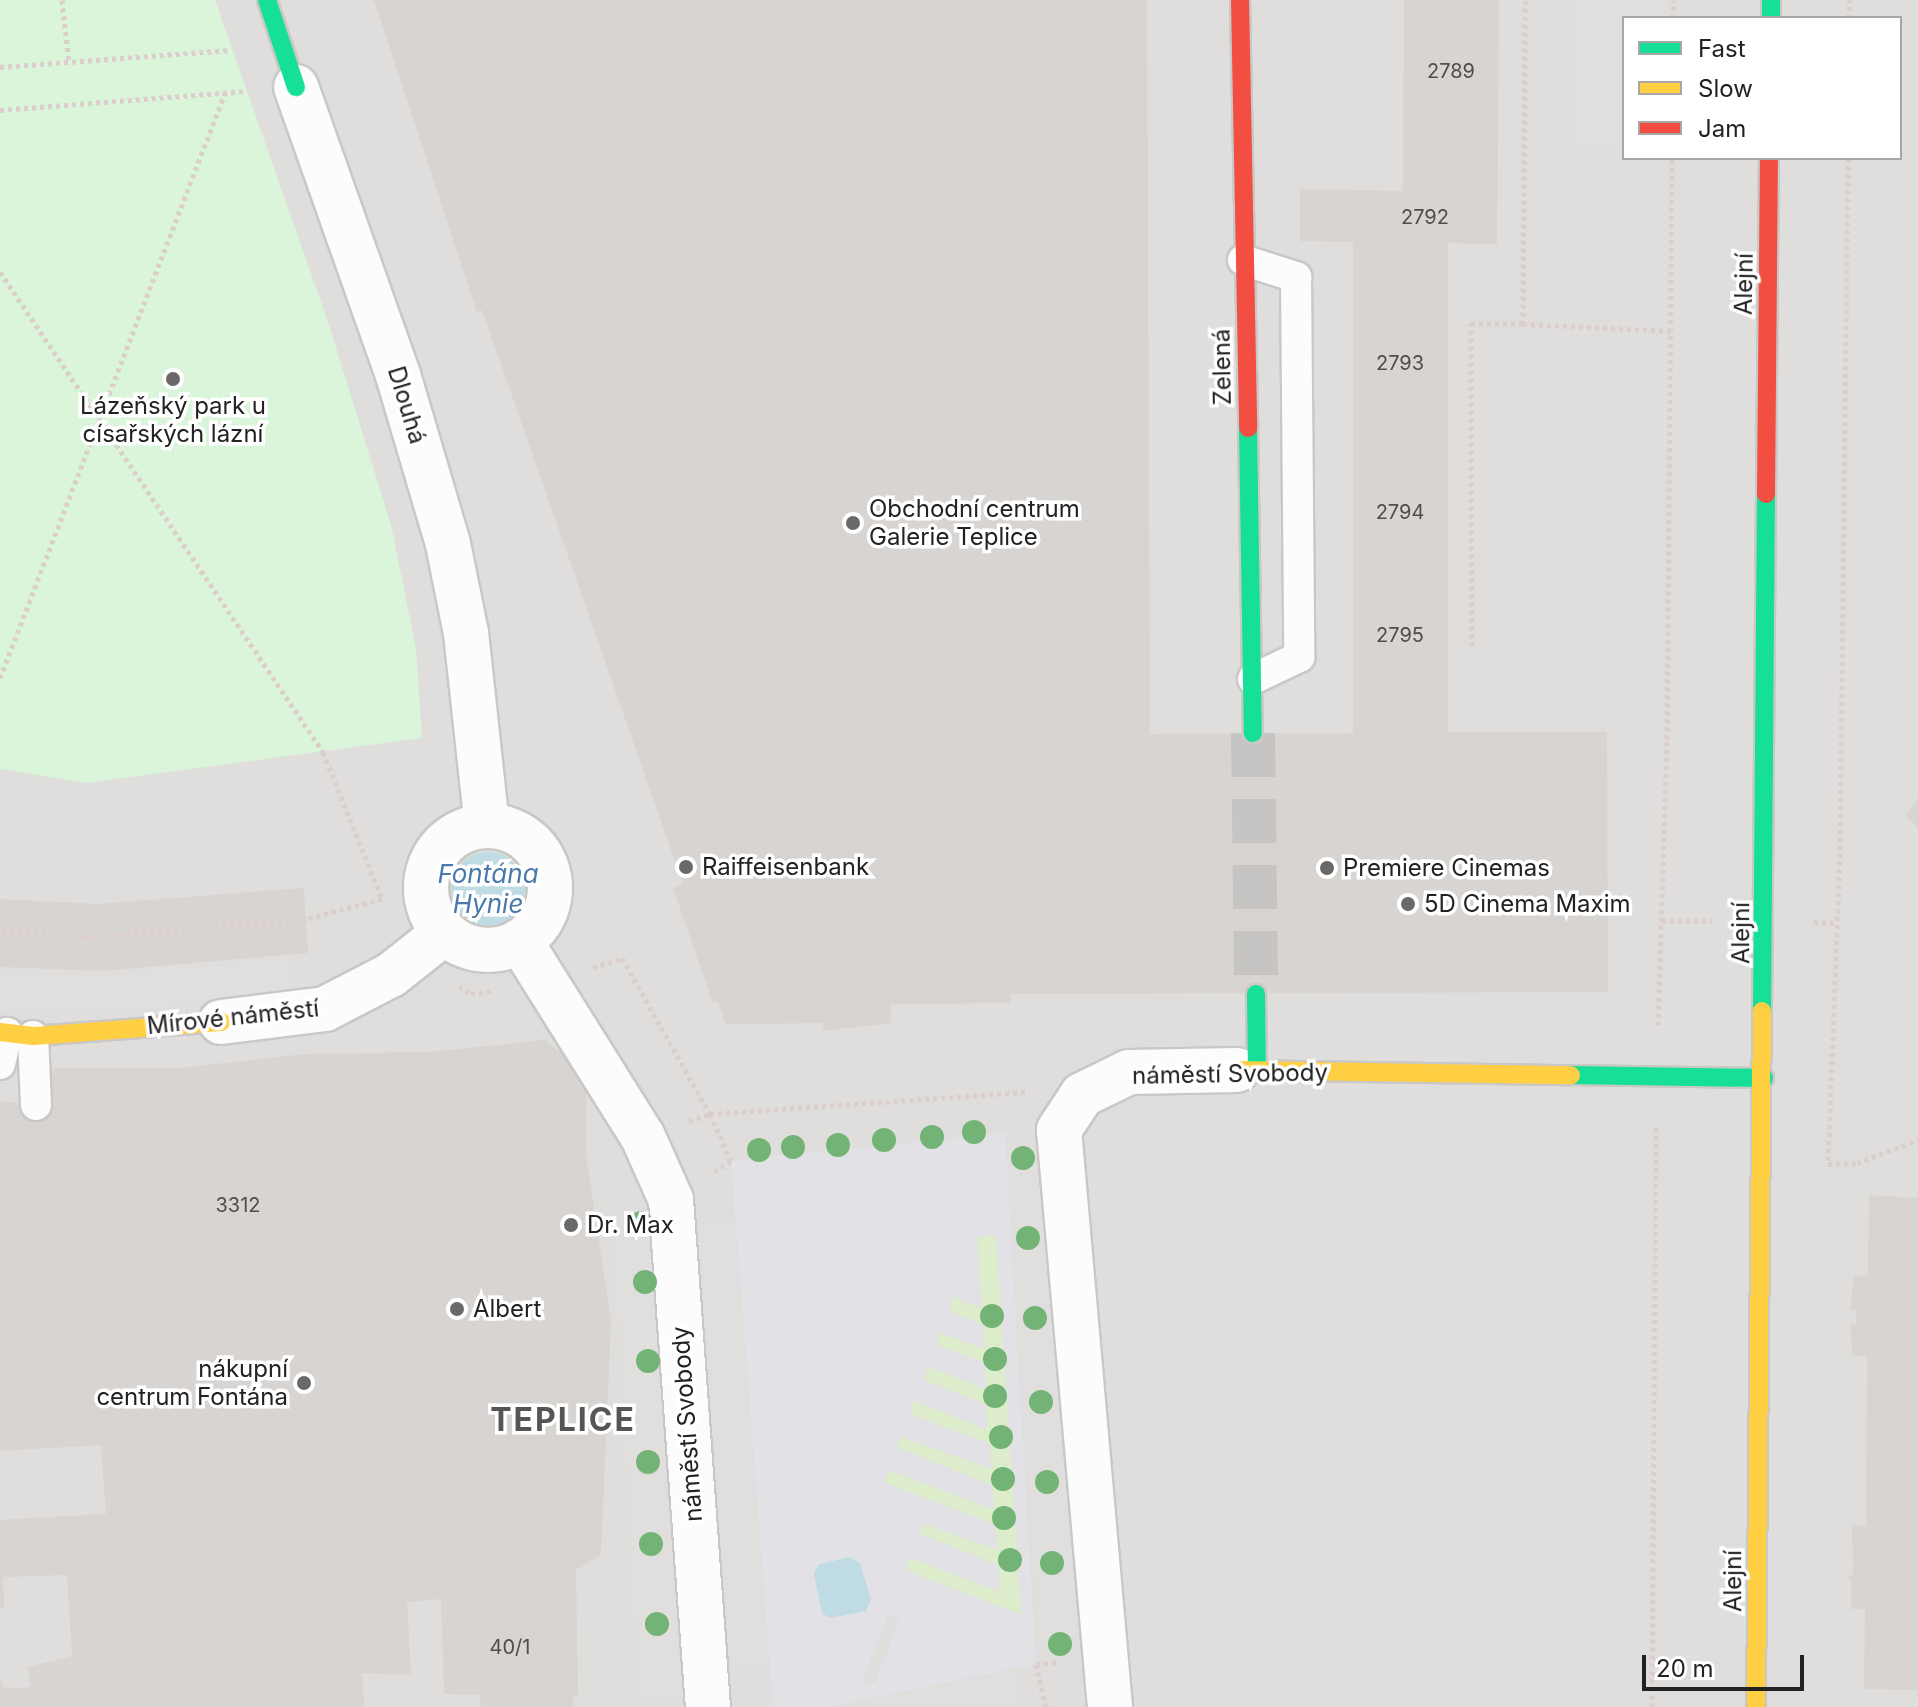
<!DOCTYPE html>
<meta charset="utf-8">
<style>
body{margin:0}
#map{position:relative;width:1918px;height:1707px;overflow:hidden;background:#f0eeeb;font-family:Inter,sans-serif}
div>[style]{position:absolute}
.residential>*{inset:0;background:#dfdedc}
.grass>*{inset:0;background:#ddeccb}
.park>*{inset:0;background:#daf5da}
.parking>*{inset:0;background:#e0dfde}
.plaza>*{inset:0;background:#e2e1e5}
.water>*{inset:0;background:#bfdbe3}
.round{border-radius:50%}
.building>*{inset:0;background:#d7d4d2}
.secondary-tunnel>*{height:44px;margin-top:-22px;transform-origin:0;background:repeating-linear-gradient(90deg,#c7c5c3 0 44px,transparent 0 66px)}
.path>*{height:5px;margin-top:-2.5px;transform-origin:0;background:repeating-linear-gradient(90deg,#dccecd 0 4px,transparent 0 8px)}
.roads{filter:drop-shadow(2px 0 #c9c8c7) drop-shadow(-2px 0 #c9c8c7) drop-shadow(0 2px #c9c8c7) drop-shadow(0 -2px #c9c8c7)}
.lane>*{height:30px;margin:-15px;padding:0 15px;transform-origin:15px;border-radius:15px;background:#fdfcfc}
.street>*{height:44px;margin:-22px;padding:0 22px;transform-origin:22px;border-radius:22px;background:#fdfcfc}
.street>.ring{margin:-22px;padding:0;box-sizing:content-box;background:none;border:44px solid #fdfcfc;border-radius:50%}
.fast>*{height:18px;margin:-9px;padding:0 9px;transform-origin:9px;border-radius:9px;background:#16e098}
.slow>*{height:18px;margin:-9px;padding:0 9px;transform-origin:9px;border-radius:9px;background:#ffcf43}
.jam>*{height:18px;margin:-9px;padding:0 9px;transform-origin:9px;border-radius:9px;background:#f24e42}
.trees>*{width:24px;height:24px;margin:-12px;border-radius:50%;background:#73b476}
.dots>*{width:22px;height:22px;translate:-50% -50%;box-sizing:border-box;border:4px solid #fff;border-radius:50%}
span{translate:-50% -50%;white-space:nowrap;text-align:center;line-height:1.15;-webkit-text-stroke:7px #fff;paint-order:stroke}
.number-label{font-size:20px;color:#4f4e4e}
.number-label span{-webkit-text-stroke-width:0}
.street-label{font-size:24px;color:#222}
.poi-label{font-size:24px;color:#222}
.left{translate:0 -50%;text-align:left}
.right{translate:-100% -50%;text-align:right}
.water-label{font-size:26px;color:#4a7aab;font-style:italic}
.district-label{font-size:32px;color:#555;font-weight:700;letter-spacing:2px}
.legend{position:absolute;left:1622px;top:16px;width:280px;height:144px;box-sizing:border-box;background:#fff;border:2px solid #a7a7a7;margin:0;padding:10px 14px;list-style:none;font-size:24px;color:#222}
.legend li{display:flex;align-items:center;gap:16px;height:40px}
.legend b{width:40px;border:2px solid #a7a7a7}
.scale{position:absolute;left:1642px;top:1655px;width:162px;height:36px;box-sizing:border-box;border:4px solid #222;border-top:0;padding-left:10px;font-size:24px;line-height:28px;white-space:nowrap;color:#222;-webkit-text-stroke:6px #fff;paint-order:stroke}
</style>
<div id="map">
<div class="residential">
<i style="clip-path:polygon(evenodd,0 0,1918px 0,1918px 1707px,0 1707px,0 0,1624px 18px,1900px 18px,1900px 158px,1624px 158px,1624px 18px)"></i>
</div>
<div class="grass">
<i style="clip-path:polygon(996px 1234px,1022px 1615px,905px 1570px,909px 1558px,999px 1566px,919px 1533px,923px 1523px,997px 1550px,883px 1482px,889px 1470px,994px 1509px,992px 1485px,896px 1448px,902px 1437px,991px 1468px,989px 1444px,910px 1414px,914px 1401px,986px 1429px,986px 1404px,922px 1380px,928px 1367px,986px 1388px,984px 1363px,936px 1345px,940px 1333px,983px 1348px,983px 1325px,949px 1311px,953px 1297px,981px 1308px,977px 1236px)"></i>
</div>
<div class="park">
<i style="clip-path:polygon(0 0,215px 0,328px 322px,391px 525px,416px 649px,422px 738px,86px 783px,0 769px)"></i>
</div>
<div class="parking">
<i style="clip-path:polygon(1579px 0,1665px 0,1665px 18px,1624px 18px,1624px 146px,1579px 144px)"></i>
<i style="clip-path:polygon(290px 959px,293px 994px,106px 1010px,0 1012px,0 972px,47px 978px,104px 976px)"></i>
<i style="clip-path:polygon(1004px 1150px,1043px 1150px,1077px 1633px,1040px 1637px)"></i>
<i style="clip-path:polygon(735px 1224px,769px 1663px,730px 1666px,700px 1226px)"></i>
<i style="clip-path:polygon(652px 1231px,681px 1694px,640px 1698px,615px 1232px)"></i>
<i style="clip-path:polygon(1013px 1673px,1021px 1707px,843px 1707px)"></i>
</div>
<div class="plaza">
<i style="clip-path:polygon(evenodd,1005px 1133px,1036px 1664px,828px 1707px,773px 1707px,731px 1161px,1005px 1133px,996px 1235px,1021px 1614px,1021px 1615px,905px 1570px,910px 1558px,999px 1592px,999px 1566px,919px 1533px,924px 1524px,998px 1550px,995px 1524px,883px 1482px,889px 1470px,994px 1510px,992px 1485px,897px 1447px,902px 1437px,991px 1469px,990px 1444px,910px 1414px,914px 1401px,987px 1429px,986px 1404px,923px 1380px,928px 1367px,986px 1389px,984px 1363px,936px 1344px,940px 1333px,983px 1348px,984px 1325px,949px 1311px,953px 1297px,982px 1308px,977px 1237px,996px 1235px,1005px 1133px,814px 1574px,871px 1600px,866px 1611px,830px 1618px,822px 1613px,814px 1574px,1005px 1133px,888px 1614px,900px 1619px,875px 1683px,861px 1684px,888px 1614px)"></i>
</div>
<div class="water">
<i class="round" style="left:451px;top:852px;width:74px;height:74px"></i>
<i style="clip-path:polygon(849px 1557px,860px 1563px,871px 1600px,866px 1611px,830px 1618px,822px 1613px,814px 1574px,818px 1565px)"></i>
</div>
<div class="building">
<i style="clip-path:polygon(374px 0,1147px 0,1150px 734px,1353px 733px,1353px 242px,1300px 241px,1300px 189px,1403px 191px,1404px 0,1499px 0,1497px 244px,1448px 243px,1448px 732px,1607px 732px,1608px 992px,1010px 994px,1010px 1003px,891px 1004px,891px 1023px,822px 1031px,823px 1023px,726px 1024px,718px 1002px,713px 1003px,673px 888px,683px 884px,482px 310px,477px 312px)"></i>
<i style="clip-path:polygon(1918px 799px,1918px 827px,1905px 816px)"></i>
<i style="clip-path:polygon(304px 888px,308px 953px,102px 971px,0 967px,0 899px,97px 904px)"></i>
<i style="clip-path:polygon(545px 1040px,557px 1051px,571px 1051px,586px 1075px,586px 1154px,611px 1321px,601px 1554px,576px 1570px,578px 1696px,573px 1697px,573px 1707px,481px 1707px,480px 1695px,444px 1694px,441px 1599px,407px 1602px,411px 1675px,362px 1673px,364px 1707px,0 1707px,0 1676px,4px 1689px,31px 1687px,28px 1667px,72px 1656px,67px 1575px,3px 1577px,4px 1607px,0 1608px,0 1520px,106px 1514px,101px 1445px,0 1451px,0 1101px,36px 1105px,55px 1068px,180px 1068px,305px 1054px,430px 1052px)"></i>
<i style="clip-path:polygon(1869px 1195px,1918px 1198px,1918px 1690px,1864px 1689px,1865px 1609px,1851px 1609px,1851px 1579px,1847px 1579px,1853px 1574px,1852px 1525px,1866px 1526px,1867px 1356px,1853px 1356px,1850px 1324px,1856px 1325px,1856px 1310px,1850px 1311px,1854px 1275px,1868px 1276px)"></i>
</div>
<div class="secondary-tunnel">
<i style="left:1253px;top:733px;width:261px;rotate:89.3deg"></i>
</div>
<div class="path">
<i style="left:62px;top:0;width:62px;rotate:83.6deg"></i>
<i style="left:1673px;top:18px;width:18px;rotate:-87deg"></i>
<i style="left:1849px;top:18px;width:18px;rotate:-90deg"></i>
<i style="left:0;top:67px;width:231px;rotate:-4.2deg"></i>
<i style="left:0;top:110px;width:247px;rotate:-4.4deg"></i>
<i style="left:1848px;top:158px;width:695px;rotate:90.66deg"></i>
<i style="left:1840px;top:853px;width:311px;rotate:92.2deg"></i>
<i style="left:1828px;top:1164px;width:29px;rotate:-2deg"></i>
<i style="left:1857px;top:1163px;width:65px;rotate:-20.7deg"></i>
<i style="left:0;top:272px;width:579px;rotate:56.06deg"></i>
<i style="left:323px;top:752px;width:158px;rotate:68.1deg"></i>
<i style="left:382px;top:899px;width:79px;rotate:165.3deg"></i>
<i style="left:306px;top:919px;width:221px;rotate:175.3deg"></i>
<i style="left:86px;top:937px;width:86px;rotate:-176deg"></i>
<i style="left:1523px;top:324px;width:148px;rotate:2.7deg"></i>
<i style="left:1472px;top:646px;width:323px;rotate:-90.2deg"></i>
<i style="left:1471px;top:323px;width:52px;rotate:1.1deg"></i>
<i style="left:1523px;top:324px;width:324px;rotate:-89.6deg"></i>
<i style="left:0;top:678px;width:627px;rotate:-68.96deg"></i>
<i style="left:1662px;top:921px;width:50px"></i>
<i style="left:1814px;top:922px;width:23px;rotate:2deg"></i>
<i style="left:593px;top:968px;width:31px;rotate:-19deg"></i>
<i style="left:622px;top:958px;width:179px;rotate:60.6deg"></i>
<i style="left:710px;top:1114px;width:51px;rotate:65.9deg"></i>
<i style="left:731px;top:1161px;width:20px;rotate:147deg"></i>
<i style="left:459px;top:986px;width:14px;rotate:34deg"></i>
<i style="left:471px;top:994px;width:20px;rotate:-9deg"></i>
<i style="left:1658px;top:1025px;width:286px;rotate:-88.2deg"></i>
<i style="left:1667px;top:739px;width:581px;rotate:-89.51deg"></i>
<i style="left:689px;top:1121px;width:22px;rotate:-18deg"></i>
<i style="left:710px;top:1114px;width:316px;rotate:-4deg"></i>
<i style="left:1046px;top:1707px;width:44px;rotate:-103.1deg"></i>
<i style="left:1036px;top:1664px;width:21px;rotate:-5deg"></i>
<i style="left:1652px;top:1707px;width:580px;rotate:-89.6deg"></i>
</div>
<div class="roads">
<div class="lane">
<i style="left:1243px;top:260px;width:56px;rotate:17.8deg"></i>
<i style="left:1296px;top:277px;width:380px;rotate:89.5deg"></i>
<i style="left:1299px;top:657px;width:51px;rotate:154.4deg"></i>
<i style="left:33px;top:1036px;width:69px;rotate:87.5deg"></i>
<i style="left:0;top:1064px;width:32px;rotate:-77deg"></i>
</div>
<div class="street">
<i style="left:296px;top:87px;width:306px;rotate:70.5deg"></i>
<i style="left:398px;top:375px;width:176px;rotate:73.5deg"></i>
<i style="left:448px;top:544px;width:91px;rotate:78.6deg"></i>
<i style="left:466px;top:633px;width:193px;rotate:83.8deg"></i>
<i class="ring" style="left:426px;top:826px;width:80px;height:80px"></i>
<i style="left:520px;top:941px;width:231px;rotate:57.9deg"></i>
<i style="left:643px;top:1137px;width:69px;rotate:66deg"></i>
<i style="left:671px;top:1200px;width:508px;rotate:85.83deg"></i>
<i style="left:221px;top:1022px;width:105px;rotate:-7.1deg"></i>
<i style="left:325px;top:1009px;width:74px;rotate:-27.3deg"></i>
<i style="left:391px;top:975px;width:68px;rotate:-38.4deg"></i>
<i style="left:1110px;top:1707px;width:579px;rotate:-95.05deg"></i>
<i style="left:1059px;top:1130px;width:42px;rotate:-56.7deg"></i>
<i style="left:1082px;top:1095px;width:52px;rotate:-26.1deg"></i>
<i style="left:1129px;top:1072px;width:108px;rotate:-1.1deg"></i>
</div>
<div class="fast">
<i style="left:267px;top:0;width:92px;rotate:71.6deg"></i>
<i style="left:1771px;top:0;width:18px;rotate:90deg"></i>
<i style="left:1248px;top:428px;width:305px;rotate:89.1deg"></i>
<i style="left:1256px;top:994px;width:78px;rotate:89.3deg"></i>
<i style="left:1762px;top:1011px;width:517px;rotate:-89.56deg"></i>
<i style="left:1571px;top:1075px;width:193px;rotate:0.9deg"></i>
</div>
<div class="slow">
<i style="left:0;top:1032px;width:33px;rotate:7deg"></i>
<i style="left:33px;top:1036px;width:189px;rotate:-4.3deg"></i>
<i style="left:1237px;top:1070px;width:334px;rotate:0.9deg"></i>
<i style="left:1756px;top:1707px;width:696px;rotate:-89.51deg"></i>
</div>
<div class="jam">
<i style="left:1240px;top:0;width:428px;rotate:88.9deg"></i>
<i style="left:1766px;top:494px;width:336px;rotate:-89.5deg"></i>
</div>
</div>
<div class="trees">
<i style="left:974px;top:1132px"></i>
<i style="left:932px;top:1137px"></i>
<i style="left:884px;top:1140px"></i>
<i style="left:838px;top:1145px"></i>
<i style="left:793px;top:1147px"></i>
<i style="left:759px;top:1150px"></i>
<i style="left:1023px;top:1158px"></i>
<i style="left:641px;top:1223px"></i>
<i style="left:1028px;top:1238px"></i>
<i style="left:645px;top:1282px"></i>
<i style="left:992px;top:1316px"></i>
<i style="left:1035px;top:1318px"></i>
<i style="left:995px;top:1359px"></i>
<i style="left:648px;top:1361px"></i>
<i style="left:995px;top:1396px"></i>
<i style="left:1041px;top:1402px"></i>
<i style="left:1001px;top:1437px"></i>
<i style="left:648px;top:1462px"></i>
<i style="left:1003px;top:1479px"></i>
<i style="left:1047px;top:1482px"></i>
<i style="left:1004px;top:1518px"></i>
<i style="left:651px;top:1544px"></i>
<i style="left:1010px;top:1560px"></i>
<i style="left:1052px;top:1563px"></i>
<i style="left:657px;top:1624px"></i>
<i style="left:1060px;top:1644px"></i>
</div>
<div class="dots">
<i style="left:173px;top:379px;background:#6a6968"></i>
<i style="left:853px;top:523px;background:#6a6968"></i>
<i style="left:686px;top:867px;background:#6a6968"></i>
<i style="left:1327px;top:868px;background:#6a6968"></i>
<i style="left:1408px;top:904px;background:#6a6968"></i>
<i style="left:571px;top:1225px;background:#6a6968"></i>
<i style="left:457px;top:1309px;background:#6a6968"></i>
<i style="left:304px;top:1383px;background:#6a6968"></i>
</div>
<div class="number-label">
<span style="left:1451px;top:71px">2789</span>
<span style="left:1425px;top:217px">2792</span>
<span style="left:1400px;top:363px">2793</span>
<span style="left:1400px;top:512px">2794</span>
<span style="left:1400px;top:635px">2795</span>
<span style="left:238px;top:1205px">3312</span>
<span style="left:510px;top:1647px">40/1</span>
</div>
<div class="street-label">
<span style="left:1744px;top:284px;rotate:-89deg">Alejní</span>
<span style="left:1222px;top:367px;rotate:-91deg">Zelená</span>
<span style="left:407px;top:405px;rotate:73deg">Dlouhá</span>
<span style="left:1741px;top:933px;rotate:-90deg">Alejní</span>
<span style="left:233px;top:1017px;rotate:-6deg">Mírové náměstí</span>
<span style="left:1230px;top:1074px;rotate:-1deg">náměstí Svobody</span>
<span style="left:687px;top:1424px;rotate:-94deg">náměstí Svobody</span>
<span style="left:1733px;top:1581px;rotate:-90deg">Alejní</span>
</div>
<div class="poi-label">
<span style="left:173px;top:420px">Lázeňský park u<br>císařských lázní</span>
<span class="left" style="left:869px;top:523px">Obchodní centrum<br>Galerie Teplice</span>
<span class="left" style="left:702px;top:867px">Raiffeisenbank</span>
<span class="left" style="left:1343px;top:868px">Premiere Cinemas</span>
<span class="left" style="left:1424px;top:904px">5D Cinema Maxim</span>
<span class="left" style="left:587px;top:1225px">Dr. Max</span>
<span class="left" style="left:473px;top:1309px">Albert</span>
<span class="right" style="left:288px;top:1383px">nákupní<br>centrum Fontána</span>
</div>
<div class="water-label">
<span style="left:488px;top:889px">Fontána<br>Hynie</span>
</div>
<div class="district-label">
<span style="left:563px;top:1420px">TEPLICE</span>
</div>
<ul class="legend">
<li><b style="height:10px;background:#16e098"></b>Fast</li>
<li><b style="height:10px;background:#ffcf43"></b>Slow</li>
<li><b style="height:10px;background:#f24e42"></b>Jam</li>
</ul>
<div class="scale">20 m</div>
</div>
